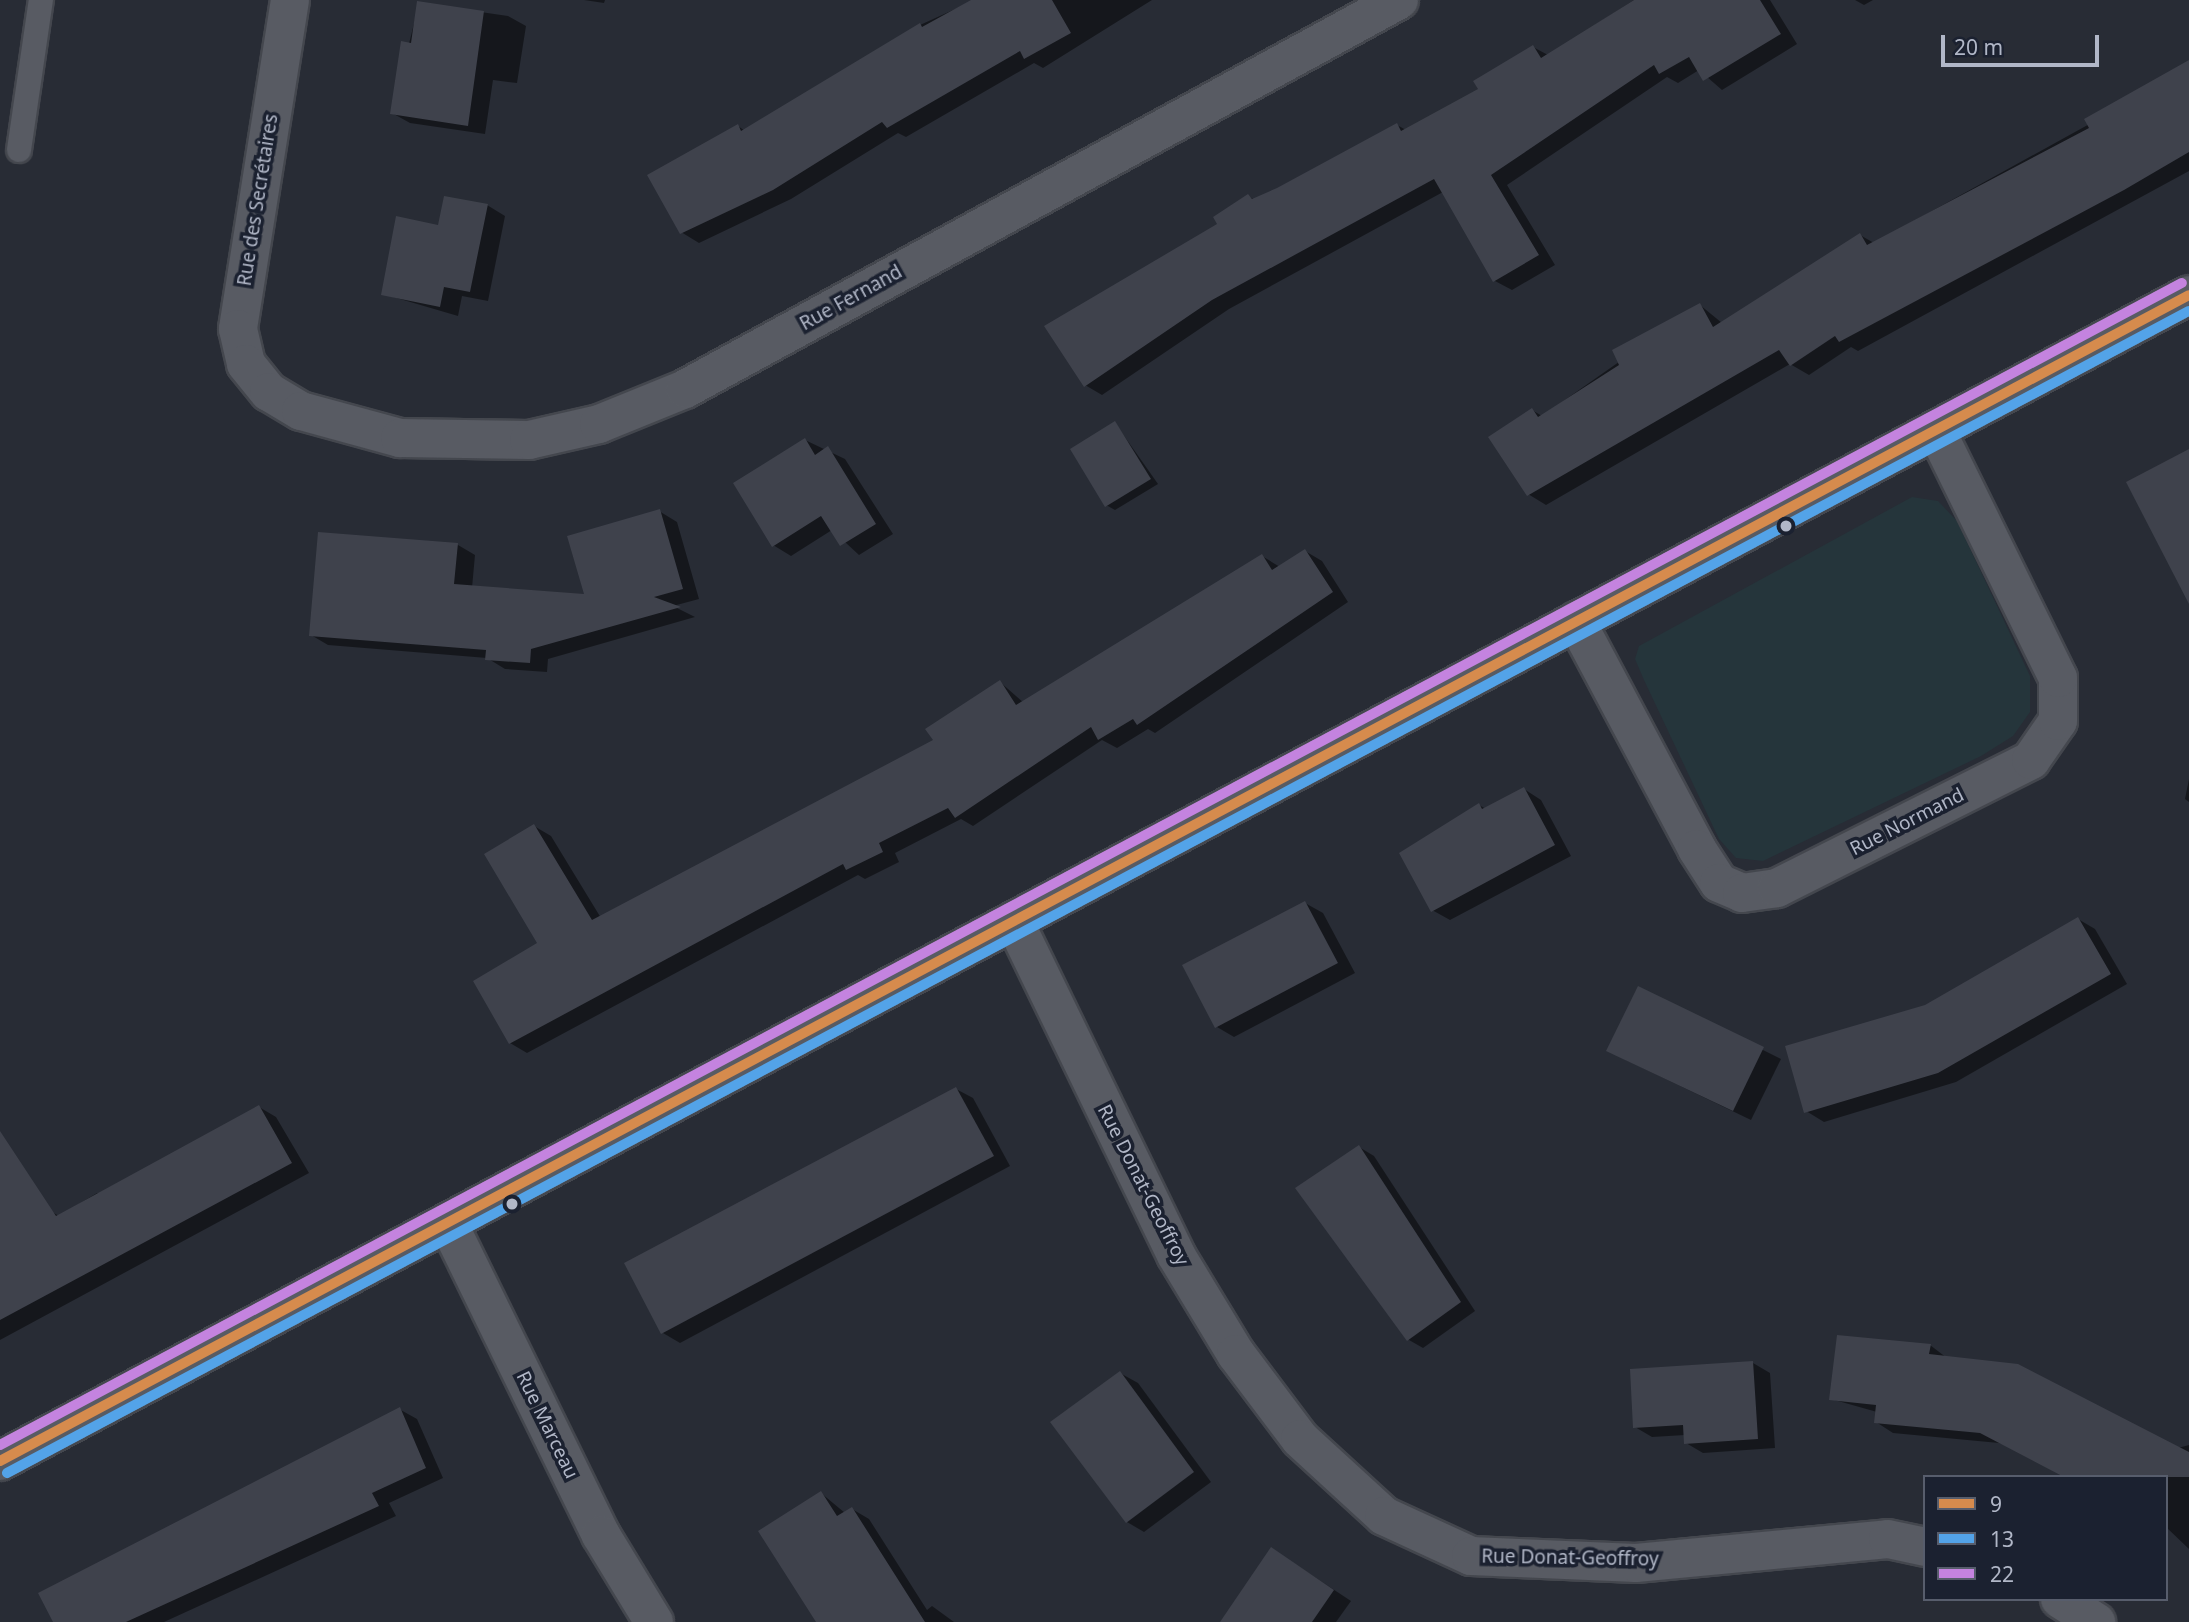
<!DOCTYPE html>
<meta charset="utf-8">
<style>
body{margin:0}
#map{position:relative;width:2189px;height:1622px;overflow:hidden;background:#282c35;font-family:"Noto Sans",sans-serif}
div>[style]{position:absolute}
.green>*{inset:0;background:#25353b}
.shadow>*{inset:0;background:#0007}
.building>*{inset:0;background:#3f424c}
.roads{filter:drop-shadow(2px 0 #44474e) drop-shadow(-2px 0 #44474e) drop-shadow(0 2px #44474e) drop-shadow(0 -2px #44474e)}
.lane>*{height:24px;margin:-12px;padding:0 12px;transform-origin:12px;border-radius:12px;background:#585b63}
.street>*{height:38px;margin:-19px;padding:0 19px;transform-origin:19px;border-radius:19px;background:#585b63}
.bus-1>*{height:10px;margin:-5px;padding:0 5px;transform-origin:5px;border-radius:5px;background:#d68b4d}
.bus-2>*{height:10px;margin:-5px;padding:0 5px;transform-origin:5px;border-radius:5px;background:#53a3e8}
.bus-3>*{height:10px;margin:-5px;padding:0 5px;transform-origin:5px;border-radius:5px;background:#c483df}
.dots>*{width:19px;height:19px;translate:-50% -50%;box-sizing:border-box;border:4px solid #1b2130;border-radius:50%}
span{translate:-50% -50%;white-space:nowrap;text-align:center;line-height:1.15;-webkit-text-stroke:7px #1b2130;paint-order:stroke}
.street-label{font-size:19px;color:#b1b7c7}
.legend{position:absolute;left:1923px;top:1475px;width:245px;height:126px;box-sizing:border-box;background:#1b2130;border:2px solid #575d6c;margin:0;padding:9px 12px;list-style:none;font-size:21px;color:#b1b7c7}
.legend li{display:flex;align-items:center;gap:14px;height:35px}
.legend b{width:35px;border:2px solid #575d6c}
.scale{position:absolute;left:1941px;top:35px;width:158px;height:32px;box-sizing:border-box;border:4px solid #b1b7c7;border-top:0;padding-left:9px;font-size:21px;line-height:24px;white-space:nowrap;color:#b1b7c7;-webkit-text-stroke:5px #1b2130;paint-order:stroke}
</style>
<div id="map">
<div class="green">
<i style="clip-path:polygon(1912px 497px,1938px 501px,1957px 521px,2030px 676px,2030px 712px,2013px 736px,1981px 756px,1763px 861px,1736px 858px,1719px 839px,1644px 680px,1635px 659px,1639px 646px)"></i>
</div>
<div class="shadow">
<i style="clip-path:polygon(584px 0,605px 0,604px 3px)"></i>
<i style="clip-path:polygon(975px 0,1152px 0,1043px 68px,1034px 63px,906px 137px,898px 133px,791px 199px,699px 243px,681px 232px,738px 126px,745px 131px,920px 25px)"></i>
<i style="clip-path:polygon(1634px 0,1770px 0,1797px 44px,1722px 90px,1699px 70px,1678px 83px,1667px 77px,1507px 185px,1555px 265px,1512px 290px,1495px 281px,1443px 192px,1229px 309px,1102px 395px,1085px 385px,1248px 196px,1255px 200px,1278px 190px,1397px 125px,1406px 130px,1480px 89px,1533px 47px,1548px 55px)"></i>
<i style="clip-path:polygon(1855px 0,1873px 0,1864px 5px)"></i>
<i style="clip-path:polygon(419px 3px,508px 16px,526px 26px,517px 83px,493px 80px,485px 134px,410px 123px,392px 113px)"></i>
<i style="clip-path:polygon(2189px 69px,2189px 171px,1858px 351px,1851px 347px,1809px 375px,1790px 364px,1546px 505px,1528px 494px,1532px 410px,1542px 416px,1700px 305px,1722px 323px,1860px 235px,1874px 243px)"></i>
<i style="clip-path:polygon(487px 205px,505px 216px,488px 301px,462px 296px,458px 316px,383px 294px,440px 227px)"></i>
<i style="clip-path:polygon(1115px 423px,1158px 484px,1115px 510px,1106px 505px)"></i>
<i style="clip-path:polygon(805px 440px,845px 459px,893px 534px,859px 555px,832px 530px,791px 556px,773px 545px)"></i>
<i style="clip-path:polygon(659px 511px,677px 522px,699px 599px,673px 606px,695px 617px,548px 659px,547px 672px,505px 669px,487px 658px,328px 645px,311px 635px,458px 545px,475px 555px,472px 588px,586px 596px)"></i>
<i style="clip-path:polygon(1305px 551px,1322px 561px,1348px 602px,1155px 733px,1148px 729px,1117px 748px,1102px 740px,973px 826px,961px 819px,895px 853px,899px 862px,865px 879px,858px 875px,527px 1053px,510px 1043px,539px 943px,534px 826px,551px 836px,601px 918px,935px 740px,1000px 682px,1024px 703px,1262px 556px,1280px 567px)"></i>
<i style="clip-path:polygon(2189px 779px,2189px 802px,2185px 799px)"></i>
<i style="clip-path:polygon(1524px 789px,1541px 800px,1571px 856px,1450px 920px,1432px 910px,1479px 805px,1486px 809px)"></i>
<i style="clip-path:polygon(1305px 903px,1323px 913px,1355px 973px,1234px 1037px,1217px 1027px)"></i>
<i style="clip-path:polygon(2078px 919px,2095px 929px,2127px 984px,1956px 1082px,1824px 1122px,1806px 1111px,1925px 1006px)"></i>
<i style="clip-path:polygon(1639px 988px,1781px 1059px,1751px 1120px,1626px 1060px)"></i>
<i style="clip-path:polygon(956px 1089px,973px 1098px,1010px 1166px,680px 1343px,663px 1333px,626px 1264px)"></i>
<i style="clip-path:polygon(259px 1107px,276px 1117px,309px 1173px,0 1340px,0 1241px,52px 1212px,59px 1216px,97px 1193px,104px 1197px)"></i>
<i style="clip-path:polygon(1359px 1147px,1374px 1156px,1475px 1311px,1423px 1348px,1409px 1340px)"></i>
<i style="clip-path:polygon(1930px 1345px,1947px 1358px,2178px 1448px,2189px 1445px,2189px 1549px,2166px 1527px,2166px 1477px,1999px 1443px,1893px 1433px,1876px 1422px,1877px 1412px,1831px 1399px)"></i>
<i style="clip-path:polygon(1753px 1363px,1770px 1373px,1775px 1448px,1703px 1453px,1686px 1443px,1685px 1435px,1652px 1437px,1635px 1427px)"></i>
<i style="clip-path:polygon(1120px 1373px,1138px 1383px,1211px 1482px,1144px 1532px,1127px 1522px)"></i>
<i style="clip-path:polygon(399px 1409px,417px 1419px,443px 1478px,389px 1503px,396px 1516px,164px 1622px,55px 1622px)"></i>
<i style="clip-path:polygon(821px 1493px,845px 1513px,852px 1509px,869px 1519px,927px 1610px,932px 1606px,954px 1622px,818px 1622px)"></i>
<i style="clip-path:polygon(1272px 1549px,1351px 1601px,1336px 1622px,1222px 1622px)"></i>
</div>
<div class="building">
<i style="clip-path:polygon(971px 0,1052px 0,1071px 33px,1024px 59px,1020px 51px,887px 128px,882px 122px,773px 190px,680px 234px,647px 175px,738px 124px,741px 131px,920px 23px,922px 27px)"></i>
<i style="clip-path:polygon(1634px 0,1760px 0,1781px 34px,1703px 81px,1689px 57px,1659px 74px,1654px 65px,1491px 175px,1539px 255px,1493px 282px,1434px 179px,1212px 300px,1084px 387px,1044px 326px,1217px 224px,1213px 217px,1248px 194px,1252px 199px,1277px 188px,1397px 123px,1401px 131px,1478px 89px,1473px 81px,1533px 45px,1541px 58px)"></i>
<i style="clip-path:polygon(417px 1px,484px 11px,468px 126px,390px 114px,401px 41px,411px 43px)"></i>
<i style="clip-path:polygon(2189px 60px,2189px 152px,2124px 190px,1839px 342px,1835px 336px,1790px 366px,1779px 350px,1527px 496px,1488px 437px,1532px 408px,1538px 417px,1619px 365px,1612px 350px,1700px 303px,1713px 327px,1860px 233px,1867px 245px,2089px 128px,2084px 119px)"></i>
<i style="clip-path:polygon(444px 196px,488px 204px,470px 292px,444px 287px,440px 307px,381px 295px,396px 216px,438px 225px)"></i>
<i style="clip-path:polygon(1115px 421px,1151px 479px,1105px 507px,1070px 449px)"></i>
<i style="clip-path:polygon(805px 438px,815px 455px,828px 446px,876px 524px,840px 546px,821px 516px,772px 547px,733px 483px)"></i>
<i style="clip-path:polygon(2189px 449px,2189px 604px,2126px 482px)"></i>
<i style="clip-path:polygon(660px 509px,683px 589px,654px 597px,681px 607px,531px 649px,530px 663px,485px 660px,486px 650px,309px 636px,318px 532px,458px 543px,454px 584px,584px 594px,567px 536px)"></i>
<i style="clip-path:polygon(1305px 549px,1333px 592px,1137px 725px,1133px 719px,1098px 740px,1091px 727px,955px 818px,948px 808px,879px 843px,883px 852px,846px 870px,843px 864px,509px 1044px,473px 981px,537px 943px,484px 854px,534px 824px,592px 920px,933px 740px,925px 729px,1000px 680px,1016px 705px,1262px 554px,1272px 570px)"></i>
<i style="clip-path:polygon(1524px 787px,1555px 845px,1431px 912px,1399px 853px,1479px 803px,1482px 809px)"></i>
<i style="clip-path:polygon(1305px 901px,1338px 963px,1215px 1028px,1182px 965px)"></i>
<i style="clip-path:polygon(2078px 917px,2111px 974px,1938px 1073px,1804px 1113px,1785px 1046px,1925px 1005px)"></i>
<i style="clip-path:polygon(1638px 986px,1764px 1047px,1733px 1111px,1606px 1051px)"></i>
<i style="clip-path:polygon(956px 1087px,994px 1156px,661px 1334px,624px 1263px)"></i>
<i style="clip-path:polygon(259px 1105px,292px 1163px,0 1320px,0 1131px,56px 1216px)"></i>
<i style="clip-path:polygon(1359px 1145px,1461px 1302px,1407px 1341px,1295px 1188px)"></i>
<i style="clip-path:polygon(1837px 1335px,1931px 1344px,1929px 1354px,2018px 1364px,2189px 1452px,2189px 1477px,2064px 1477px,1980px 1433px,1874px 1423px,1876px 1405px,1829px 1400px)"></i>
<i style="clip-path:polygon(1753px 1361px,1758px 1439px,1684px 1444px,1683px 1425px,1633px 1428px,1630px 1369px)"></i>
<i style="clip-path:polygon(1120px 1371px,1194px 1472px,1126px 1523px,1050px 1422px)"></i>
<i style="clip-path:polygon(400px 1407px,426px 1468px,372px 1493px,379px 1506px,126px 1622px,53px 1622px,38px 1593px)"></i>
<i style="clip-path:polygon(821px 1491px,837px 1516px,852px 1507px,925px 1622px,816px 1622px,758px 1531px)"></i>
<i style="clip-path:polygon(1271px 1547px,1334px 1590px,1312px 1622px,1220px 1622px)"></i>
</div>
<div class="roads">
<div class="lane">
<i style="left:19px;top:150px;width:152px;rotate:-81.7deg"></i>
</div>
<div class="street">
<i style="left:290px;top:0;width:333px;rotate:99deg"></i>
<i style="left:238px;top:329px;width:36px;rotate:77deg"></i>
<i style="left:246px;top:364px;width:36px;rotate:51deg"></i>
<i style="left:269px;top:392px;width:37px;rotate:31deg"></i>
<i style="left:301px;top:411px;width:103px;rotate:15.3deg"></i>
<i style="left:400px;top:438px;width:129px;rotate:0.9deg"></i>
<i style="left:529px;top:440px;width:72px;rotate:-12.9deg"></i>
<i style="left:599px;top:424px;width:93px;rotate:-22.1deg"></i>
<i style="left:685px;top:389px;width:813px;rotate:-28.58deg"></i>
<i style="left:1576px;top:621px;width:258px;rotate:62deg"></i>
<i style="left:1697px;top:849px;width:40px;rotate:57.1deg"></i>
<i style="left:1719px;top:883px;width:25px;rotate:23deg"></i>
<i style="left:1742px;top:893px;width:35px;rotate:-8deg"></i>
<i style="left:1777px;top:888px;width:284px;rotate:-26.7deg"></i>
<i style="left:2031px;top:760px;width:47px;rotate:-55.3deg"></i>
<i style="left:2058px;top:721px;width:43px;rotate:-90deg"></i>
<i style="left:2058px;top:678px;width:276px;rotate:-116.2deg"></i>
<i style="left:1014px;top:921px;width:371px;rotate:64.1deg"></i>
<i style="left:1176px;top:1255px;width:116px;rotate:58.8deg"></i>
<i style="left:1236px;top:1354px;width:106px;rotate:53deg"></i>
<i style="left:1300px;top:1439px;width:114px;rotate:42.5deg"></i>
<i style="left:1384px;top:1516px;width:96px;rotate:24.7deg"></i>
<i style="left:1471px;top:1556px;width:165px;rotate:2.4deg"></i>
<i style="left:1636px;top:1563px;width:253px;rotate:-5.4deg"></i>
<i style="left:1888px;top:1539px;width:38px;rotate:12deg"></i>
<i style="left:448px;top:1223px;width:347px;rotate:63.9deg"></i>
<i style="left:601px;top:1535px;width:102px;rotate:58.7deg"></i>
<i style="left:0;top:1461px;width:2480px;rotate:-28.04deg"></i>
<i style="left:2060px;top:1599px;width:43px;rotate:32.6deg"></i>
</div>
</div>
<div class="bus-1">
<i style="left:0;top:1461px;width:2480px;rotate:-28.04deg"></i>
</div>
<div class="bus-2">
<i style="left:7px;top:1473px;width:2472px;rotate:-28.04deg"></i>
</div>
<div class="bus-3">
<i style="left:0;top:1445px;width:2472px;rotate:-28.04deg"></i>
</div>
<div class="dots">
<i style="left:1786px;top:526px;background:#b1b7c7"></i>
<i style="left:512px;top:1204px;background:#b1b7c7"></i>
</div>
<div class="street-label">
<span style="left:258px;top:200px;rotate:-81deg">Rue des Secrétaires</span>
<span style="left:851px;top:298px;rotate:-29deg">Rue Fernand</span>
<span style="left:1907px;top:822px;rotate:-27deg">Rue Normand</span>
<span style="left:1143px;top:1185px;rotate:63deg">Rue Donat-Geoffroy</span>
<span style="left:547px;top:1425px;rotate:64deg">Rue Marceau</span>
<span style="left:1570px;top:1558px;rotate:1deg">Rue Donat-Geoffroy</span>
</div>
<ul class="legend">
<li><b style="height:9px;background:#d68b4d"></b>9</li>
<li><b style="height:9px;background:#53a3e8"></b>13</li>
<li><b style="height:9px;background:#c483df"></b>22</li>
</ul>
<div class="scale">20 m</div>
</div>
